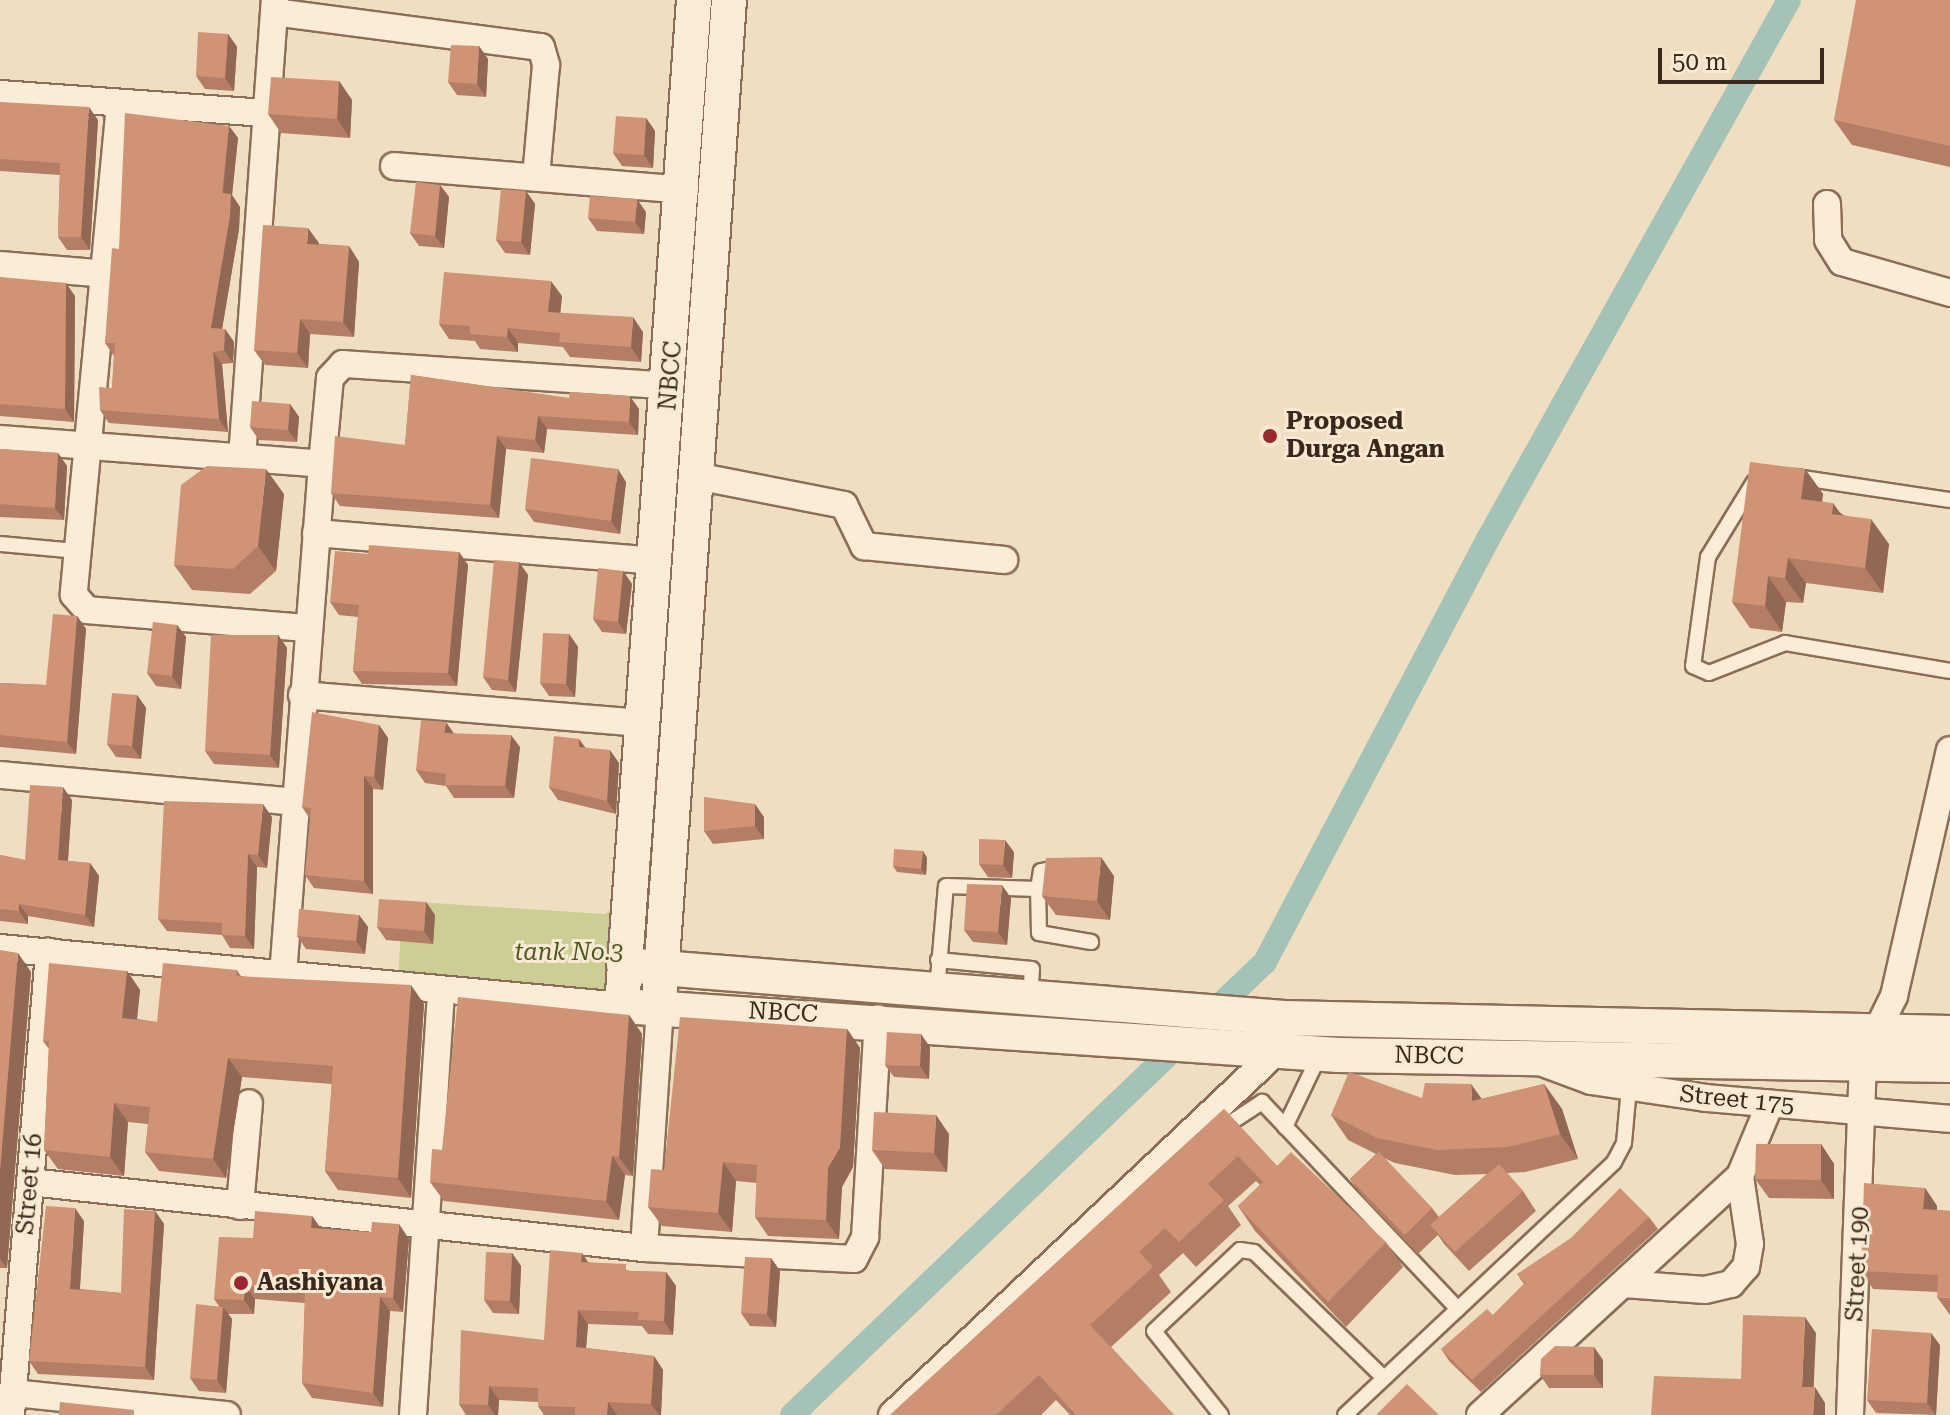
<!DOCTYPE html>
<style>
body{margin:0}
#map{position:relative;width:1950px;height:1415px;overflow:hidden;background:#f0dec2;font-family:"Roboto Serif",serif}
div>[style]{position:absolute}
.green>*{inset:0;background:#cdce95}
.canal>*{height:24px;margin:-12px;padding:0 12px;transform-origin:12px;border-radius:12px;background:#a5c2b7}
.roads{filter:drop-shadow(2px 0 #8b6e58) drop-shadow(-2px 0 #8b6e58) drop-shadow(0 2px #8b6e58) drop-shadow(0 -2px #8b6e58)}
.service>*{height:14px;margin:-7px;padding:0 7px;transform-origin:7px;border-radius:7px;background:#faecd6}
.minor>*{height:26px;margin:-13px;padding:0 13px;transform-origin:13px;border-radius:13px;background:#faecd6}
.tertiary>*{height:34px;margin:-17px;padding:0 17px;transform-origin:17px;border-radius:17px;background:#faecd6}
.wall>*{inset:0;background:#b37e65}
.shaded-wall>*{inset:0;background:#926753}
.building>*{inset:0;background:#d09376}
.dots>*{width:22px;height:22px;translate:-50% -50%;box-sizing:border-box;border:4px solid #f7e9d2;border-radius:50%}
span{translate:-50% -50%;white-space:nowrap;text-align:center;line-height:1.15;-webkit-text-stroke:6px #f7e9d2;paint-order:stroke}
.street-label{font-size:24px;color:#3a281d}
.poi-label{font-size:24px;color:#3a281d;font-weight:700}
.left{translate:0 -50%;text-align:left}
.park-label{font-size:24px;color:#4f5723;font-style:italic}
.scale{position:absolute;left:1658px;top:48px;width:166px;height:36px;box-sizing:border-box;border:4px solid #3a281d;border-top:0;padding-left:10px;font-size:24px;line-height:28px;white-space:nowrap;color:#3a281d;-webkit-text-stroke:6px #f7e9d2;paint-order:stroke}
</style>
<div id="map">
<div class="green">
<i style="clip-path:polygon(403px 901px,605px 914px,619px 903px,622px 1000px,398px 978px)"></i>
</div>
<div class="canal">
<i style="left:792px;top:1415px;width:655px;rotate:-43.76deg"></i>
<i style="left:1265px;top:962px;width:478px;rotate:-62.2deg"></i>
<i style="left:1488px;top:539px;width:617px;rotate:-60.82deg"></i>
</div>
<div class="roads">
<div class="service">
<i style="left:1796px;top:477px;width:156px;rotate:8.5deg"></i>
<i style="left:1754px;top:482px;width:88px;rotate:121.5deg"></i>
<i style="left:1708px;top:557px;width:110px;rotate:97.8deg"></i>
<i style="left:1693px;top:666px;width:17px;rotate:24deg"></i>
<i style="left:1709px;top:673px;width:82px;rotate:-21.5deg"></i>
<i style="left:1785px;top:643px;width:167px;rotate:9.6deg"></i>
<i style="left:0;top:544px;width:77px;rotate:5.2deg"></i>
<i style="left:1038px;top:889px;width:44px;rotate:88.7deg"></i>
<i style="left:1039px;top:933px;width:53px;rotate:9.8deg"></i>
<i style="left:938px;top:960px;width:94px;rotate:5.5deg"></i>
<i style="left:1032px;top:969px;width:29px;rotate:94deg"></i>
<i style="left:937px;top:990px;width:104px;rotate:-85.1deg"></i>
<i style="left:946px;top:886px;width:92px;rotate:1.9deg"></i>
<i style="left:1038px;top:889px;width:18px;rotate:-81deg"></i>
<i style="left:1041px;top:871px;width:20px;rotate:-11deg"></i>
<i style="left:1285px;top:1127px;width:81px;rotate:-64.4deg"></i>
<i style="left:1218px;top:1131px;width:53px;rotate:-33.4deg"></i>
<i style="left:1262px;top:1102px;width:285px;rotate:46.6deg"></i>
<i style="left:1221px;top:1415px;width:107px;rotate:-128.6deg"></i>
<i style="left:1154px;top:1331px;width:118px;rotate:-43.3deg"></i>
<i style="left:1240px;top:1250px;width:14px;rotate:8deg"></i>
<i style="left:1254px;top:1252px;width:181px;rotate:44.1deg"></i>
<i style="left:1345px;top:1415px;width:369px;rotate:-43.2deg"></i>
<i style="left:1614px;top:1162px;width:21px;rotate:-62deg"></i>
<i style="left:1624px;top:1143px;width:56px;rotate:-84.9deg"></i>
</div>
<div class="minor">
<i style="left:274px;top:12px;width:269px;rotate:7.5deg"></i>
<i style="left:541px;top:47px;width:19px;rotate:74deg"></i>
<i style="left:546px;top:65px;width:113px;rotate:95.1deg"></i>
<i style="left:0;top:94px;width:267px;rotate:4.1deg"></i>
<i style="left:120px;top:104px;width:493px;rotate:95.4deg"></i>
<i style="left:74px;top:595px;width:20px;rotate:49deg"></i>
<i style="left:87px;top:610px;width:222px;rotate:4.7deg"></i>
<i style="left:394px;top:166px;width:292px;rotate:4.7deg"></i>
<i style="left:1827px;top:204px;width:36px;rotate:88deg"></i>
<i style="left:1828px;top:240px;width:26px;rotate:58deg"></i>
<i style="left:1842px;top:262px;width:112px;rotate:16deg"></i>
<i style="left:0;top:265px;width:107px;rotate:4.8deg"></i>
<i style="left:0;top:439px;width:323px;rotate:4.4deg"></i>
<i style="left:322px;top:464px;width:512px;rotate:94.36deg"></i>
<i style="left:242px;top:458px;width:459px;rotate:-85.9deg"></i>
<i style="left:322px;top:464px;width:86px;rotate:-84.7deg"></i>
<i style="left:330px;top:378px;width:19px;rotate:-47deg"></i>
<i style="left:343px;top:364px;width:328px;rotate:3.8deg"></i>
<i style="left:696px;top:476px;width:151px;rotate:11.1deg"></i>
<i style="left:844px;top:505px;width:46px;rotate:64deg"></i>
<i style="left:864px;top:546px;width:141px;rotate:5.7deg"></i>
<i style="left:316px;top:533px;width:341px;rotate:4.7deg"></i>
<i style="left:302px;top:695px;width:343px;rotate:4.7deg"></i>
<i style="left:0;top:775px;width:296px;rotate:5.2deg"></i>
<i style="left:0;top:948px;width:625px;rotate:5.33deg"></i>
<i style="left:1543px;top:1063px;width:51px;rotate:20.6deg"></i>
<i style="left:1591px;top:1081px;width:116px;rotate:8.4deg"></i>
<i style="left:1706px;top:1098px;width:245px;rotate:4.9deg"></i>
<i style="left:30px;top:1182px;width:618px;rotate:6.14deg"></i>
<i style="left:644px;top:1248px;width:210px;rotate:3deg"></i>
<i style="left:854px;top:1259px;width:25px;rotate:-63deg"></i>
<i style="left:865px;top:1237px;width:219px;rotate:-86.6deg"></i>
<i style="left:240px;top:1206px;width:103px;rotate:-85deg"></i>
<i style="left:644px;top:1248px;width:242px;rotate:-86.2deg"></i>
<i style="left:1624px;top:1284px;width:81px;rotate:4.2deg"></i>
<i style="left:1705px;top:1290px;width:27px;rotate:-13deg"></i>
<i style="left:1731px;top:1284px;width:23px;rotate:-49deg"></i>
<i style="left:1746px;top:1267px;width:23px;rotate:-80deg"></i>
<i style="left:1750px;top:1244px;width:69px;rotate:-98.4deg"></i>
<i style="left:13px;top:1393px;width:215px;rotate:5.9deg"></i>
<i style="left:11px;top:1415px;width:465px;rotate:-85.3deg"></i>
<i style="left:413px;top:1415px;width:421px;rotate:-86.2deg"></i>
<i style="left:892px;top:1415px;width:533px;rotate:-43.4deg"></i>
<i style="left:1480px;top:1415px;width:353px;rotate:-42.6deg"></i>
<i style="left:1740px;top:1176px;width:78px;rotate:-67.4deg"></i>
<i style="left:1850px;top:1415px;width:356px;rotate:-87.9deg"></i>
<i style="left:1863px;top:1059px;width:70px;rotate:-63.8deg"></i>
<i style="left:1894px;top:996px;width:252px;rotate:-77.2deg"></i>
</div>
<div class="tertiary">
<i style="left:694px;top:0;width:1009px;rotate:94.09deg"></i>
<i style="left:622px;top:1006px;width:718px;rotate:3.91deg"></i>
<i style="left:1338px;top:1055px;width:612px;rotate:0.94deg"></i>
<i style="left:624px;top:965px;width:662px;rotate:4.59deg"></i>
<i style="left:1284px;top:1018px;width:666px;rotate:1.29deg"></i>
<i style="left:660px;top:989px;width:991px;rotate:-86.01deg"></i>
</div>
</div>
<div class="wall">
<i style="clip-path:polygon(1950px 0,1950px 167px,1852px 145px,1834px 120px)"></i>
<i style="clip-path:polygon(228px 34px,237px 47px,234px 91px,205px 89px,196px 76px)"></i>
<i style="clip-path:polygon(479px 46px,488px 59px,486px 97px,457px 95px,448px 82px)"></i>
<i style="clip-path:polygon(339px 81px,352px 100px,350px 138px,281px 133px,268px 114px)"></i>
<i style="clip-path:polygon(0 102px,98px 120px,90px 250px,67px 250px,58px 237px,60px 175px,0 171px)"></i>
<i style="clip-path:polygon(646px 118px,655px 131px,653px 168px,622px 166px,613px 153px)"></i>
<i style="clip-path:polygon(229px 126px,238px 138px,232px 195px,240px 207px,239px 229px,222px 329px,225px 329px,234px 342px,233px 363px,222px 364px,228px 432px,109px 423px,100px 410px,112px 388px,114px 356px,105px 343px,119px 249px)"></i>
<i style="clip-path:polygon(440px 185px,449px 197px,444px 248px,419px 246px,410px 233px)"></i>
<i style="clip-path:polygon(526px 191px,535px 204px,530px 255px,505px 253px,496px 240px)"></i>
<i style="clip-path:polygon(646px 212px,644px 234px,597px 231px,588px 218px)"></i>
<i style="clip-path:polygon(319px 243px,319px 244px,349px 246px,359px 262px,354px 337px,310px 334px,308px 368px,265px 365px,254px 350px)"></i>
<i style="clip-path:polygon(0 277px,75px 296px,74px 422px,0 416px)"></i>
<i style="clip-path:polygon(562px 296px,560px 313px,643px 332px,641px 362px,570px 357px,563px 347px,518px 343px,518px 352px,480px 349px,475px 341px,449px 339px,439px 324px)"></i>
<i style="clip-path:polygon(411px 375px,639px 409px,638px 435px,547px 429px,544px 453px,506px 449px,499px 518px,340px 506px,331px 493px,405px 445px)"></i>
<i style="clip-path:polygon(290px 404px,299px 417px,297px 442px,259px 440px,250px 427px)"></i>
<i style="clip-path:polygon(0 449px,58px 453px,67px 466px,64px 520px,0 517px)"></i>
<i style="clip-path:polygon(1805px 469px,1823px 494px,1822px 501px,1889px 544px,1883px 593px,1806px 583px,1803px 603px,1786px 602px,1782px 632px,1750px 628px,1732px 602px)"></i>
<i style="clip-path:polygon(626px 482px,620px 534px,534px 522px,525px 509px)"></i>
<i style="clip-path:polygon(284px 494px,276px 571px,250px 594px,192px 590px,174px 565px)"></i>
<i style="clip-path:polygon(459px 552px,468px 565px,457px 686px,362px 684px,353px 671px,358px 617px,339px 615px,330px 602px,368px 554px)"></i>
<i style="clip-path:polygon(519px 562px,528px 575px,516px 692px,492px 690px,483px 677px)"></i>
<i style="clip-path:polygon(623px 571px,632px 584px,626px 634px,602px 632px,593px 619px)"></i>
<i style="clip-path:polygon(77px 616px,86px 629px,76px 754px,0 747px,0 683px,46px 685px)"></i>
<i style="clip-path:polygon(177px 625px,186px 637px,181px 689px,156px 686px,147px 673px)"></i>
<i style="clip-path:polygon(569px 634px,578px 647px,575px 697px,549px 696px,540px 683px)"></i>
<i style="clip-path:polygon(278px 635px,287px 648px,279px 768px,214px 764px,205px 751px)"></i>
<i style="clip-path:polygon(137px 695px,146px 708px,141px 759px,116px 757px,107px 744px)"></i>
<i style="clip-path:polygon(379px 725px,388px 738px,383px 790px,373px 789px,373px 894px,314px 888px,305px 875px,310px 819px,302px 807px)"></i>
<i style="clip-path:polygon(520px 747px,514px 798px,454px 798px,446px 786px,425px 783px,416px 770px)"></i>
<i style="clip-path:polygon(586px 748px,619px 763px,616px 814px,558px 800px,549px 787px)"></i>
<i style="clip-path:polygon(72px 800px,68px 861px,90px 863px,99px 876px,94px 927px,28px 916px,28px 924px,0 921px,0 855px,25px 860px)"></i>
<i style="clip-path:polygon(272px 817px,267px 868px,257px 867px,254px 949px,230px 948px,222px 935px,167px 931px,158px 919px)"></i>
<i style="clip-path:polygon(764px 817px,764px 839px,713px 844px,704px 831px)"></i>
<i style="clip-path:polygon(923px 851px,927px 858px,926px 875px,897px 872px,893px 866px)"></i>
<i style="clip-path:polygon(1014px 852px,1012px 878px,988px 877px,979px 864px)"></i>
<i style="clip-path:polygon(1114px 876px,1110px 920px,1056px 915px,1042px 896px)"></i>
<i style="clip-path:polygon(1011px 898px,1007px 945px,973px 942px,964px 930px)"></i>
<i style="clip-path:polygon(426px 902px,435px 915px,433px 944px,386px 940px,377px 927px)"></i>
<i style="clip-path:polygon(359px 915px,368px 927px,365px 954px,306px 949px,297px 936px)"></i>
<i style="clip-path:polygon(0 950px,31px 972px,7px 1268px,0 1268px)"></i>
<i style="clip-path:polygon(237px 970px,241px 976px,424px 1004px,411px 1198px,338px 1190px,325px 1171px,332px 1084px,242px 1077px,226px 1178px,159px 1171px,145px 1152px,148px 1124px,128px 1122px,124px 1176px,58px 1169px,44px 1150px,49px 1049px,43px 1041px,127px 971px,140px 990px,137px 1019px,157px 1022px)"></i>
<i style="clip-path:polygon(629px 1015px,642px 1034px,633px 1176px,625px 1175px,619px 1220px,444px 1201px,430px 1182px,442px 1150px)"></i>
<i style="clip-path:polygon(847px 1029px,860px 1048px,853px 1167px,842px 1187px,839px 1239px,768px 1236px,755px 1217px,757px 1183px,736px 1181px,732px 1232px,662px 1226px,648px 1207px,664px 1170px)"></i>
<i style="clip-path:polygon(930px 1047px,929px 1079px,894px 1077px,885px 1065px)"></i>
<i style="clip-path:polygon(evenodd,1544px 1084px,1562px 1109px,1578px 1159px,1525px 1172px,1507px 1173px,1523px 1191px,1536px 1211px,1469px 1271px,1444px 1244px,1438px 1235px,1418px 1254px,1364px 1198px,1350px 1179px,1376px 1154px,1348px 1140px,1331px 1115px,1422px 1098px,1481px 1099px,1544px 1084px,1384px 1158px,1395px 1163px,1455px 1175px,1487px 1174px,1439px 1217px,1432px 1208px,1384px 1158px)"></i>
<i style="clip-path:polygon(1224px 1109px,1277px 1166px,1386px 1242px,1403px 1267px,1346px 1327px,1255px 1231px,1238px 1206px,1260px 1185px,1256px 1181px,1228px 1206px,1241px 1225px,1196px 1267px,1183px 1253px,1159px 1275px,1171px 1292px,1111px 1347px,1174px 1415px,1070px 1415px,1056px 1400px,1041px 1415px,890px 1415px)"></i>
<i style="clip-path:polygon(949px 1134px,947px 1172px,885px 1169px,872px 1150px)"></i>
<i style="clip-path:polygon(1821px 1144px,1834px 1164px,1834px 1199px,1769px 1198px,1755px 1179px)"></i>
<i style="clip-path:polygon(1925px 1188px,1937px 1206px,1937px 1210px,1950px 1211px,1938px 1292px,1873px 1289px,1861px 1271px)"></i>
<i style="clip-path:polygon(155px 1211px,164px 1224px,154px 1380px,38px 1374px,29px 1361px,84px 1221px,80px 1289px,121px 1293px)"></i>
<i style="clip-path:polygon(312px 1216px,321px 1229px,409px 1239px,403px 1312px,390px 1311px,383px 1407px,312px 1398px,302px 1383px,305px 1303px,255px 1299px,254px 1314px,228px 1314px,232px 1319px,226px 1393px,199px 1391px,190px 1378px,219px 1306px,214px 1299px,253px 1238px)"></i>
<i style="clip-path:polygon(1649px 1217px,1658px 1229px,1481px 1392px,1450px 1362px,1441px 1349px,1493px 1315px,1524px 1284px,1517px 1274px)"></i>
<i style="clip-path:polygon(512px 1253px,521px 1266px,519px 1314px,493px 1313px,484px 1300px)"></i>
<i style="clip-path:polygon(582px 1253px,588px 1262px,631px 1271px,666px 1272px,676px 1286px,673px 1335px,648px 1334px,642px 1326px,588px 1324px,586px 1348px,654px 1356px,663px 1370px,661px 1415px,544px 1415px,538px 1406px,538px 1402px,499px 1400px,498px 1415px,466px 1415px,459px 1404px,544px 1340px)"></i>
<i style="clip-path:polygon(771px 1258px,780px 1271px,776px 1327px,750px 1326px,741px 1313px)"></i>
<i style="clip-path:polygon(1937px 1297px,1950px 1298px,1950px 1315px)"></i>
<i style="clip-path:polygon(1940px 1345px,1936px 1415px,1876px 1413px,1867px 1400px)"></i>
<i style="clip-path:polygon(1603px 1360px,1603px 1388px,1549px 1388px,1540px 1375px)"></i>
</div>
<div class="shaded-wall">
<i style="clip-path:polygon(228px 34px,237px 47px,234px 91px,225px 78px)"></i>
<i style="clip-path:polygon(479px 46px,488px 59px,486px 97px,477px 84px)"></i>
<i style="clip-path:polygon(339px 81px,352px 100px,350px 138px,337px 119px)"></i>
<i style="clip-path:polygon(89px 107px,98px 120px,90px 250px,81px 237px)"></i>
<i style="clip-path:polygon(646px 118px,655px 131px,653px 168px,644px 155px)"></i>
<i style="clip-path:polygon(229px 126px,238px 138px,232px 195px,240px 207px,239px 229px,220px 341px,211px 328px)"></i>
<i style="clip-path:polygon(440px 185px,449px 197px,444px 248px,435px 236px)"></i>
<i style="clip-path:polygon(526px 191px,535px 204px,530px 255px,521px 242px)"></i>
<i style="clip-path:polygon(637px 199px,646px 212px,644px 234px,635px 222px)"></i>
<i style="clip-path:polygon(308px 228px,319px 243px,318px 259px,307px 244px)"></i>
<i style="clip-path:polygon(349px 246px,359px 262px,354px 337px,343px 322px)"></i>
<i style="clip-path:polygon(551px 281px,562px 296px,559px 327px,548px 312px)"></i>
<i style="clip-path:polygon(66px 283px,75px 296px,74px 422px,65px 409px)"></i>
<i style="clip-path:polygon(633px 317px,643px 332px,641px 362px,631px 347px)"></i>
<i style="clip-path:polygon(300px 319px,310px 334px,308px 368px,297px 353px)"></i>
<i style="clip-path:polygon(508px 328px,518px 343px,518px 352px,507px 337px)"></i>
<i style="clip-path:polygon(225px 329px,234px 342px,233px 363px,224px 350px)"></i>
<i style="clip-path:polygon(213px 352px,222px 364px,228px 432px,219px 419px)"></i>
<i style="clip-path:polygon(630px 396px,639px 409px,638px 435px,629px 422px)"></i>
<i style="clip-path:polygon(290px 404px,299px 417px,297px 442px,288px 430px)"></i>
<i style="clip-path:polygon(538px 416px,547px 429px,544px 453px,535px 440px)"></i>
<i style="clip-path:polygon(497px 436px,506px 449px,499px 518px,490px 505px)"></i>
<i style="clip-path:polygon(58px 453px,67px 466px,64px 520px,55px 508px)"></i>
<i style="clip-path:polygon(266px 469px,284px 494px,276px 571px,258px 546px)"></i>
<i style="clip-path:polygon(618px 469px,626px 482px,620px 534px,611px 521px)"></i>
<i style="clip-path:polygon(1805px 469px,1823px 494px,1819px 524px,1801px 499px)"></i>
<i style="clip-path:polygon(1833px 503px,1851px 528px,1832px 514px)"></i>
<i style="clip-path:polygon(1871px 519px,1889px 544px,1883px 593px,1865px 568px)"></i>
<i style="clip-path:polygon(459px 552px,468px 565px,457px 686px,448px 673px)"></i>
<i style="clip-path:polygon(1788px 558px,1806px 583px,1803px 603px,1785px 578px)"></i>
<i style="clip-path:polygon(519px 562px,528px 575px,516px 692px,508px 680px)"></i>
<i style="clip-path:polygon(623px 571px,632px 584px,626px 634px,618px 622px)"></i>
<i style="clip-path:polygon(1768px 576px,1786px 602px,1782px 632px,1765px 606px)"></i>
<i style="clip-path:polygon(77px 616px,86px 629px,76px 754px,67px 742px)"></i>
<i style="clip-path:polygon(177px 625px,186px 637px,181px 689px,172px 676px)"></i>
<i style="clip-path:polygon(569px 634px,578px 647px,575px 697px,566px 684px)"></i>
<i style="clip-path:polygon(278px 635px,287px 648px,279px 768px,270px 755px)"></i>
<i style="clip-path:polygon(137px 695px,146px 708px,141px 759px,132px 746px)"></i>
<i style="clip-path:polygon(446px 722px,455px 735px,444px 733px)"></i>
<i style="clip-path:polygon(379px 725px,388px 738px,383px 790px,374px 777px)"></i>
<i style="clip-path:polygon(511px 735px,520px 747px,514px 798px,505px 786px)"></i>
<i style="clip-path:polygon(579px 739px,588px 751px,579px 747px)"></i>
<i style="clip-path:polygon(610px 750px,619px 763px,616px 814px,607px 801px)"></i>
<i style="clip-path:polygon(364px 776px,373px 789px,373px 894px,364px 881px)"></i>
<i style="clip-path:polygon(63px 787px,72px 800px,67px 873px,58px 860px)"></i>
<i style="clip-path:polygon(263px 804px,272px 817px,267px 868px,258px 855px)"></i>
<i style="clip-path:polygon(755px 804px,764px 817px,764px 839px,755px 826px)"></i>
<i style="clip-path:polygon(1005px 840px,1014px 852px,1012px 878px,1003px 865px)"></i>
<i style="clip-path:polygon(923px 851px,927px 858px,926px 875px,921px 869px)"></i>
<i style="clip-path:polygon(248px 854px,257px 867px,254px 949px,245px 936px)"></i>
<i style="clip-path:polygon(1101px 857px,1114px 876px,1110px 920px,1097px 901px)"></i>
<i style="clip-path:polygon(90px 863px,99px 876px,94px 927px,85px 915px)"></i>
<i style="clip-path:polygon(1002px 885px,1011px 898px,1007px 945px,998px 932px)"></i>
<i style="clip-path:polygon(426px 902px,435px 915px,433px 944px,424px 931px)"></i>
<i style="clip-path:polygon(19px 904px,28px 916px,28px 924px,19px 911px)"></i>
<i style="clip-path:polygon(359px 915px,368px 927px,365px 954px,356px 941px)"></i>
<i style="clip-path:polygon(18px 953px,31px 972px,7px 1268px,0 1259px,0 1171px)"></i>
<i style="clip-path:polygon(127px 971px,140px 990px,135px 1037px,122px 1018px)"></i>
<i style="clip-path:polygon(411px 985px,424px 1004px,411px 1198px,398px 1178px)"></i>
<i style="clip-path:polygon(629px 1015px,642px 1034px,633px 1176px,619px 1157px)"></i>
<i style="clip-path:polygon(847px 1029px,860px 1048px,853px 1167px,842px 1187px,839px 1239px,826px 1220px,828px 1168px)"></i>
<i style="clip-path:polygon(921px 1034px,930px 1047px,929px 1079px,920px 1066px)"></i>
<i style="clip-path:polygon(228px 1058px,242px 1077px,226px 1178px,213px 1159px)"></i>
<i style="clip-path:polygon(1471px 1084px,1489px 1109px,1472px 1101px)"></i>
<i style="clip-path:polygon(1544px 1084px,1562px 1109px,1578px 1159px,1560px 1134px)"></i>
<i style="clip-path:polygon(114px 1103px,128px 1122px,124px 1176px,110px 1157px)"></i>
<i style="clip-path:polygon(936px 1115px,949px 1134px,947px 1172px,934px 1153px)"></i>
<i style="clip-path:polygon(1821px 1144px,1834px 1164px,1834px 1199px,1821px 1180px)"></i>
<i style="clip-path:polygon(612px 1156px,625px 1175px,619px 1220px,606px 1201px)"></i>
<i style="clip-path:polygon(723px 1162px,736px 1181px,732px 1232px,718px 1213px)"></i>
<i style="clip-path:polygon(1925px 1188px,1937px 1206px,1936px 1227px,1923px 1209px)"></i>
<i style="clip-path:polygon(75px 1208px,84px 1221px,79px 1301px,70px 1289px)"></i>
<i style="clip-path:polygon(155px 1211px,164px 1224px,154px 1380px,145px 1367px)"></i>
<i style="clip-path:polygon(312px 1216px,322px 1230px,311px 1228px)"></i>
<i style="clip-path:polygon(399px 1224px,409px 1239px,403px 1312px,393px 1298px)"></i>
<i style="clip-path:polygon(512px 1253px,521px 1266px,519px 1314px,510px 1301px)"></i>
<i style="clip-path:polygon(582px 1253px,591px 1267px,581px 1262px)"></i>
<i style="clip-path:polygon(771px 1258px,780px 1271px,776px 1327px,767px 1314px)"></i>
<i style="clip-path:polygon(666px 1272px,676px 1286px,673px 1335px,664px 1321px)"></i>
<i style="clip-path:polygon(245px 1285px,255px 1299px,254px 1314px,244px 1300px)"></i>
<i style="clip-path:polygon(380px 1297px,390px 1311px,383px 1407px,373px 1393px)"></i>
<i style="clip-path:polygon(223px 1307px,232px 1319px,226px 1393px,217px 1380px)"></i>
<i style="clip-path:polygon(578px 1310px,588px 1324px,585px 1361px,576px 1347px)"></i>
<i style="clip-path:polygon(1805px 1317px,1816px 1333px,1813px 1402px,1802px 1387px)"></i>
<i style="clip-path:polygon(1931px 1333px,1940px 1345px,1936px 1415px,1927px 1403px)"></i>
<i style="clip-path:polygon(1594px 1347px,1603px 1360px,1603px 1388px,1594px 1375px)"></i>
<i style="clip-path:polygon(654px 1356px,663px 1370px,661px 1415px,659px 1415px,651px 1404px)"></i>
<i style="clip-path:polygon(489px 1386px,499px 1400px,498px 1415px,495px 1415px,488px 1405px)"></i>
<i style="clip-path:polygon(1815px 1387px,1825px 1403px,1825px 1415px,1813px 1415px)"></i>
<i style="clip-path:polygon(608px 1402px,617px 1415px,607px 1415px)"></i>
</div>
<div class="building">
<i style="clip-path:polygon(1856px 0,1950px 0,1950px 146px,1834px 120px)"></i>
<i style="clip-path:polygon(198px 32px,228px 34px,225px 78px,196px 76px)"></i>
<i style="clip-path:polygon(451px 45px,479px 46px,477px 84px,448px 82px)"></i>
<i style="clip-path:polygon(271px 77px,339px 81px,337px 119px,268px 114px)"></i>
<i style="clip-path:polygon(0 102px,89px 107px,81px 237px,58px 237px,60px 163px,0 159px)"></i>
<i style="clip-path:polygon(125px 113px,229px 126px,222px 193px,231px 194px,230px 216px,211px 328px,225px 329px,224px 350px,213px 352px,219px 419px,100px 410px,99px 387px,112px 388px,115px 343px,105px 343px,112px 248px,119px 249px)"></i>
<i style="clip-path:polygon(616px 116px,646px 118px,644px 155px,613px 153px)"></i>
<i style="clip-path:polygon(416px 182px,440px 185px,435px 236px,410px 233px)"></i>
<i style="clip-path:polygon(501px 189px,526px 191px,521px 242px,496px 240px)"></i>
<i style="clip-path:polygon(590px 196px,637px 199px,635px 222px,588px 218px)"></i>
<i style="clip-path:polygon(263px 225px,308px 228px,307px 244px,349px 246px,343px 322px,300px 319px,297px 353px,254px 350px)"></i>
<i style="clip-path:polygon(444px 272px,551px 281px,548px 312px,633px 317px,631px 347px,559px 342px,560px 333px,508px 328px,507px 337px,470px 334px,470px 326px,439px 324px)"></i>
<i style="clip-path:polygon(0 277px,66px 283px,65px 409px,0 404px)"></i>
<i style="clip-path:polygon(411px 375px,569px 398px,570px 392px,630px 396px,629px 422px,538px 416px,535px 440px,497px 436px,490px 505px,331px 493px,335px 436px,405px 445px)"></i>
<i style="clip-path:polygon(252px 401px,290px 404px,288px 430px,250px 427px)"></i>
<i style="clip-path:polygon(0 449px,58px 453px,55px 508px,0 504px)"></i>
<i style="clip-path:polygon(531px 458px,618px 469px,611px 521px,525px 509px)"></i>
<i style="clip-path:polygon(1750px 462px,1805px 469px,1801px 499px,1833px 503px,1832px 514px,1871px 519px,1865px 568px,1788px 558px,1785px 578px,1768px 576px,1765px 606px,1732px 602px)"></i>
<i style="clip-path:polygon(207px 466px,266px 469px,258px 546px,233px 569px,174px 565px,181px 485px)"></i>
<i style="clip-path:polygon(369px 545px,459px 552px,448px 673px,353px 671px,359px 605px,330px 602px,335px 551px,368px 554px)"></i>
<i style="clip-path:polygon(494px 560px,519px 562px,508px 680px,483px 677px)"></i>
<i style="clip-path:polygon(598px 568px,623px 571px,618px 622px,593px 619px)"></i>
<i style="clip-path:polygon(53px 614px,77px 616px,67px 742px,0 735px,0 683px,46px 685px)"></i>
<i style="clip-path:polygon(153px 622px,177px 625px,172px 676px,147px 673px)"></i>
<i style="clip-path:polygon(543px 633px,569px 634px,566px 684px,540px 683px)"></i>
<i style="clip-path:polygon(211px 635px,278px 635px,270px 755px,205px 751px)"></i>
<i style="clip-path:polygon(112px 693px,137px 695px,132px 746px,107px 744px)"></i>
<i style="clip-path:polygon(312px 712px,379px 725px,374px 777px,364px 776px,364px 881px,305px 875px,311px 808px,302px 807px)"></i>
<i style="clip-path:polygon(421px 720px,446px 722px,444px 733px,511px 735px,505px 786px,445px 785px,446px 774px,416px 770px)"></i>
<i style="clip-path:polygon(554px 736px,579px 739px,579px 747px,610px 750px,607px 801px,549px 787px)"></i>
<i style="clip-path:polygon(30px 785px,63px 787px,58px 860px,90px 863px,85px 915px,19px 904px,19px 911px,0 909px,0 855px,25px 860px)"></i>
<i style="clip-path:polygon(704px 797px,755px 804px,755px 826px,704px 831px)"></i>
<i style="clip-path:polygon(164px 801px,263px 804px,258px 855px,248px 854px,245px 936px,222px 935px,222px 923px,158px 919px)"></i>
<i style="clip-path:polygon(979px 839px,1005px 840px,1003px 865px,979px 864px)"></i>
<i style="clip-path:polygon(894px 849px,923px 851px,921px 869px,893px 866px)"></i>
<i style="clip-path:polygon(1101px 857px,1097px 901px,1042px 896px,1046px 858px)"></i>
<i style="clip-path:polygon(967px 884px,1002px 885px,998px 932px,964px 930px)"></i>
<i style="clip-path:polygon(379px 899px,426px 902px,424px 931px,377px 927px)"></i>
<i style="clip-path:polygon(299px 909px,359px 915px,356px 941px,297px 936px)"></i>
<i style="clip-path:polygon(0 950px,18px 953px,0 1171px)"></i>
<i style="clip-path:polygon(49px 963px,127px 971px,122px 1018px,157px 1022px,163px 963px,237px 970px,236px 976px,411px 985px,398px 1178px,325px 1171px,333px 1066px,228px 1058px,213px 1159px,145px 1152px,150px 1107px,114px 1103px,110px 1157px,44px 1150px,49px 1041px,43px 1041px)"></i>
<i style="clip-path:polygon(458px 997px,629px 1015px,619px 1157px,612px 1156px,606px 1201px,430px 1182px,432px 1149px,442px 1150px)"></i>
<i style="clip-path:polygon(680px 1017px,847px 1029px,840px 1148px,828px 1168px,826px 1220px,755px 1217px,757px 1165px,723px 1162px,718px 1213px,648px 1207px,651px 1169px,664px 1170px)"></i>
<i style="clip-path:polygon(887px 1032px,921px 1034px,920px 1066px,885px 1065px)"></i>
<i style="clip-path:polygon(1349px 1072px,1422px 1098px,1425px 1083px,1471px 1084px,1472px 1101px,1544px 1084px,1560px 1134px,1508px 1147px,1437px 1150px,1377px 1138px,1331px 1115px)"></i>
<i style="clip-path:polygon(1224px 1109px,1277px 1166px,1291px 1152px,1386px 1242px,1328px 1302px,1238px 1206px,1263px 1182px,1238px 1156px,1208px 1184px,1224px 1200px,1179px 1242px,1165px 1228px,1139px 1252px,1153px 1267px,1090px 1325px,1174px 1415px,1076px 1415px,1039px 1375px,996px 1415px,890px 1415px)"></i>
<i style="clip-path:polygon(874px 1112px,936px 1115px,934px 1153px,872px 1150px)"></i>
<i style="clip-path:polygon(1756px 1144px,1821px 1144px,1821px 1180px,1755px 1179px)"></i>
<i style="clip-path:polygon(1379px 1152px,1432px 1208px,1405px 1235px,1350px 1179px)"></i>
<i style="clip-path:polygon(1499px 1164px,1523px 1191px,1455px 1252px,1430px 1225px)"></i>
<i style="clip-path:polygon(1864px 1183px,1925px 1188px,1923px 1209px,1950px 1211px,1950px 1298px,1937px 1297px,1938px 1275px,1861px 1271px)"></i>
<i style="clip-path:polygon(1620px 1188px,1649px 1217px,1472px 1380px,1441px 1349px,1487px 1309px,1493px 1315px,1525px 1283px,1517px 1274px,1571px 1238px)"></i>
<i style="clip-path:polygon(46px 1206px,75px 1208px,70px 1289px,121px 1293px,124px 1209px,155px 1211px,145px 1367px,29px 1361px)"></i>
<i style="clip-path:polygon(255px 1211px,312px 1216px,311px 1228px,371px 1232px,372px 1222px,399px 1224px,393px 1298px,380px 1297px,373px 1393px,302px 1383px,305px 1290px,245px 1285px,244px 1300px,214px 1299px,219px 1237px,253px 1238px)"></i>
<i style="clip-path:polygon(550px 1250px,582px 1253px,581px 1262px,626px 1264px,626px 1271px,666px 1272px,664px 1321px,638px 1320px,639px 1312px,578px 1310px,576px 1347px,654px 1356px,651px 1404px,608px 1402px,607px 1415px,575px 1415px,575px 1407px,538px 1406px,538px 1388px,489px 1386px,488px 1405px,459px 1404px,461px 1330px,544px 1340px)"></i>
<i style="clip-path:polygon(486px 1252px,512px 1253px,510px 1301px,484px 1300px)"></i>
<i style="clip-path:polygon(745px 1257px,771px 1258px,767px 1314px,741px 1313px)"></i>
<i style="clip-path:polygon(196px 1304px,223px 1307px,217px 1380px,190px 1378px)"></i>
<i style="clip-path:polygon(1743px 1315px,1805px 1317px,1802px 1387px,1815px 1387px,1813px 1415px,1651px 1415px,1654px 1376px,1741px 1379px)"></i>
<i style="clip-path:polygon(1872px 1329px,1931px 1333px,1927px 1403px,1867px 1400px)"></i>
<i style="clip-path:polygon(1555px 1346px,1594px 1347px,1594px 1375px,1540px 1375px,1541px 1359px)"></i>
<i style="clip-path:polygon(1407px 1384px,1439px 1415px,1376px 1415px)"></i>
<i style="clip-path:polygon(60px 1402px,134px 1410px,134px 1415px,59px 1415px)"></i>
</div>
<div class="dots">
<i style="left:1270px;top:436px;background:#9c2632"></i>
<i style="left:241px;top:1283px;background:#9c2632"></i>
</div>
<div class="street-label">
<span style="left:671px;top:376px;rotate:-85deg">NBCC</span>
<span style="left:783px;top:1013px;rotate:3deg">NBCC</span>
<span style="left:1429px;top:1056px;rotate:1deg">NBCC</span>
<span style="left:1737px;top:1100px;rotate:6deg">Street 175</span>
<span style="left:30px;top:1184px;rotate:-85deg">Street 16</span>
<span style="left:1858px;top:1264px;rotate:-87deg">Street 190</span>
</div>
<div class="poi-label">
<span class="left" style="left:1286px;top:436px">Proposed<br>Durga Angan</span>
<span class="left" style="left:257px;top:1283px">Aashiyana</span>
</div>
<div class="park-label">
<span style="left:569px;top:953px">tank No.3</span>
</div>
<div class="scale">50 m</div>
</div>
